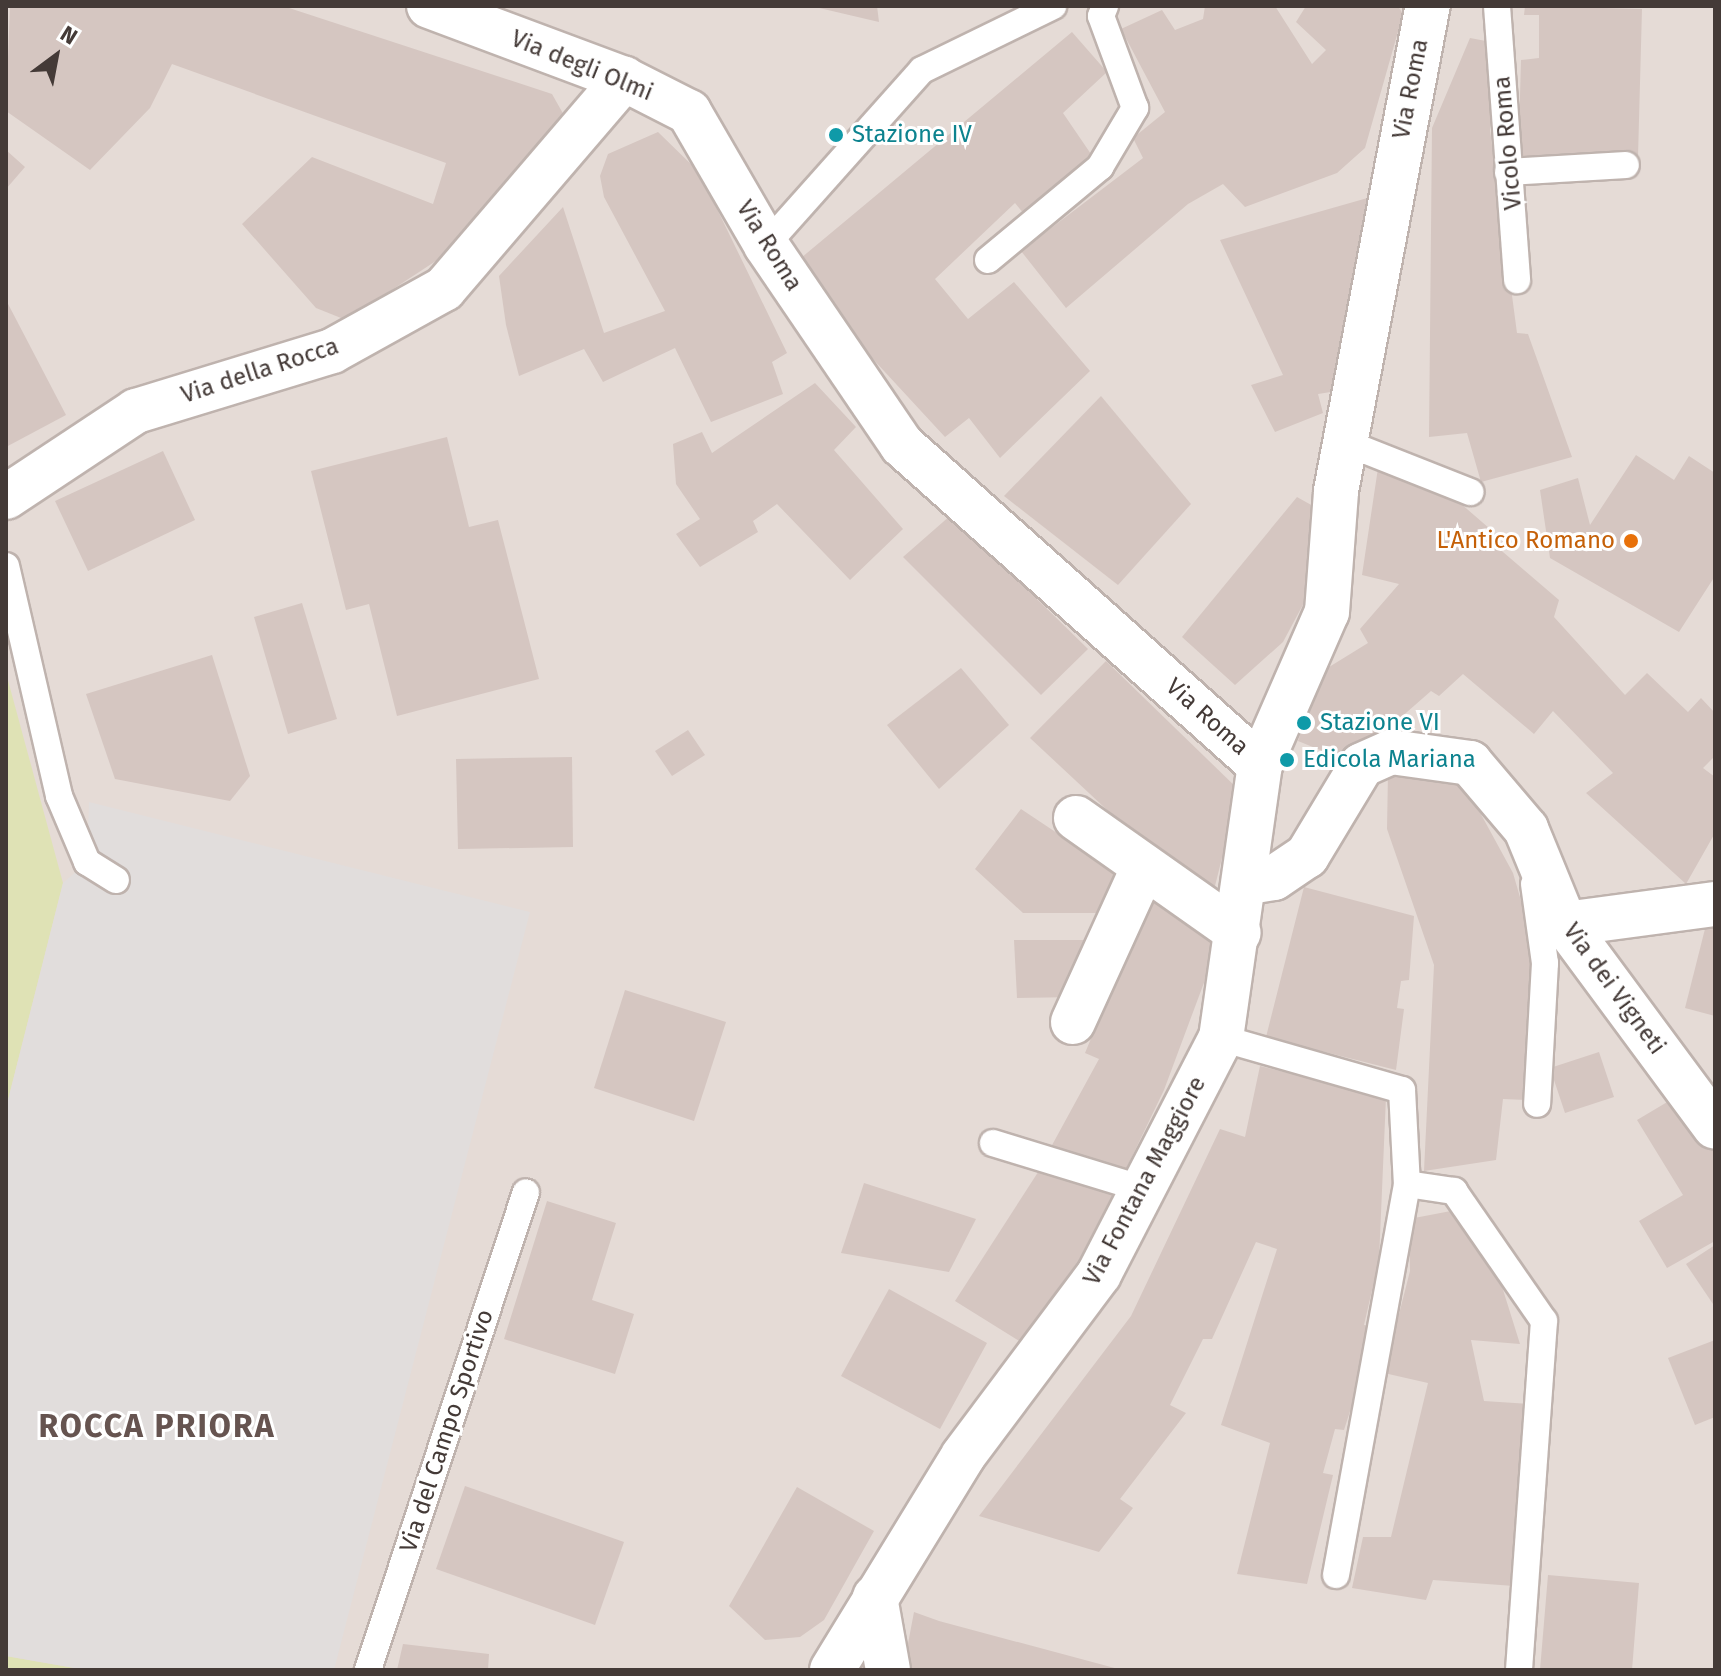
<!DOCTYPE html>
<style>
body{margin:0}
#map{position:relative;width:1721px;height:1676px;overflow:hidden;background:#f2ebe8;font-family:"Fira Sans",sans-serif}
div>[style]{position:absolute}
.residential>*{inset:0;background:#e5dbd6}
.green>*{inset:0;background:#dfe2b5}
.parking>*{inset:0;background:#e1dddc}
.building>*{inset:0;background:#d5c6c1}
.roads{filter:drop-shadow(2px 0 #bfb3ae) drop-shadow(-2px 0 #bfb3ae) drop-shadow(0 2px #bfb3ae) drop-shadow(0 -2px #bfb3ae)}
.service>*{height:26px;margin:-13px;padding:0 13px;transform-origin:13px;border-radius:13px;background:#fff}
.minor>*{height:44px;margin:-22px;padding:0 22px;transform-origin:22px;border-radius:22px;background:#fff}
.dots>*{width:22px;height:22px;translate:-50% -50%;box-sizing:border-box;border:4px solid #fff;border-radius:50%}
span{translate:-50% -50%;white-space:nowrap;text-align:center;line-height:1.15;-webkit-text-stroke:6px #fff;paint-order:stroke}
.street-label{font-size:24px;color:#443a37}
.culture-label{font-size:24px;color:#0d838f}
.left{translate:0 -50%;text-align:left}
.food-label{font-size:24px;color:#c56008}
.right{translate:-100% -50%;text-align:right}
.district-label{font-size:32px;color:#665450;font-weight:700;letter-spacing:2px}
.frame{position:absolute;inset:0;border:8px solid #443a37;pointer-events:none}
.north{position:absolute;left:16px;top:16px;width:80px;height:80px;-webkit-text-stroke:6px #fff;paint-order:stroke;rotate:32deg;font-size:22px;font-weight:700;line-height:32px;text-align:center;color:#443a37}
.north::after{content:'';display:block;margin:auto;width:28px;height:36px;background:#443a37;clip-path:polygon(50% 0,100% 100%,50% 72%,0 100%)}
</style>
<div id="map">
<div class="residential">
<i style="clip-path:polygon(6px 6px,1715px 6px,1715px 1670px,6px 1670px)"></i>
</div>
<div class="green">
<i style="clip-path:polygon(6px 673px,63px 883px,6px 1108px)"></i>
<i style="clip-path:polygon(6px 1656px,86px 1670px,6px 1670px)"></i>
</div>
<div class="parking">
<i style="clip-path:polygon(89px 802px,530px 912px,334px 1670px,86px 1670px,6px 1656px,6px 1108px,63px 883px,87px 862px)"></i>
</div>
<div class="building">
<i style="clip-path:polygon(10px 6px,283px 6px,552px 94px,565px 117px,448px 253px,346px 320px,316px 308px,242px 224px,312px 157px,433px 204px,446px 163px,172px 64px,150px 108px,90px 170px,6px 111px)"></i>
<i style="clip-path:polygon(815px 6px,877px 6px,879px 22px,815px 7px)"></i>
<i style="clip-path:polygon(1205px 6px,1275px 6px,1312px 64px,1326px 50px,1296px 22px,1306px 6px,1398px 6px,1403px 14px,1365px 148px,1337px 173px,1245px 207px,1223px 184px,1188px 204px,1066px 308px,1021px 251px,1143px 158px,1133px 138px,1165px 112px,1121px 29px,1162px 10px,1175px 30px,1203px 19px)"></i>
<i style="clip-path:polygon(1525px 6px,1642px 9px,1638px 157px,1518px 167px,1521px 60px,1539px 58px,1539px 15px,1524px 15px)"></i>
<i style="clip-path:polygon(1072px 32px,1107px 72px,1063px 113px,1093px 157px,1024px 214px,1015px 203px,935px 279px,968px 319px,1014px 282px,1090px 371px,1000px 458px,969px 418px,945px 437px,872px 358px,801px 258px)"></i>
<i style="clip-path:polygon(1470px 38px,1491px 42px,1490px 130px,1517px 333px,1528px 334px,1572px 457px,1481px 482px,1467px 433px,1429px 437px,1432px 128px)"></i>
<i style="clip-path:polygon(658px 132px,699px 172px,787px 353px,772px 362px,783px 394px,711px 422px,675px 348px,603px 382px,584px 349px,519px 376px,506px 325px,499px 276px,563px 207px,604px 333px,665px 311px,604px 197px,600px 176px,608px 154px)"></i>
<i style="clip-path:polygon(6px 150px,25px 167px,6px 189px)"></i>
<i style="clip-path:polygon(1371px 197px,1337px 391px,1318px 394px,1323px 413px,1275px 432px,1251px 385px,1283px 375px,1220px 240px)"></i>
<i style="clip-path:polygon(6px 300px,66px 415px,6px 447px)"></i>
<i style="clip-path:polygon(815px 383px,856px 427px,834px 450px,903px 529px,850px 580px,777px 504px,753px 521px,758px 532px,700px 567px,676px 534px,700px 519px,676px 484px,673px 444px,702px 432px,712px 453px)"></i>
<i style="clip-path:polygon(1101px 396px,1191px 504px,1118px 585px,1004px 496px)"></i>
<i style="clip-path:polygon(447px 437px,469px 527px,498px 520px,539px 679px,397px 716px,369px 604px,346px 610px,311px 471px)"></i>
<i style="clip-path:polygon(163px 451px,195px 520px,88px 571px,55px 501px)"></i>
<i style="clip-path:polygon(1636px 455px,1674px 480px,1689px 456px,1715px 473px,1715px 576px,1679px 632px,1550px 558px,1540px 490px,1578px 478px,1590px 525px)"></i>
<i style="clip-path:polygon(1378px 468px,1452px 496px,1497px 535px,1496px 546px,1559px 600px,1554px 617px,1625px 695px,1647px 673px,1688px 712px,1701px 698px,1715px 713px,1715px 756px,1703px 768px,1715px 777px,1715px 833px,1686px 884px,1586px 793px,1613px 773px,1553px 711px,1534px 734px,1463px 674px,1439px 696px,1431px 691px,1350px 762px,1298px 741px,1321px 672px,1368px 643px,1360px 629px,1399px 584px,1362px 575px)"></i>
<i style="clip-path:polygon(1297px 497px,1313px 506px,1306px 599px,1283px 642px,1235px 685px,1182px 637px)"></i>
<i style="clip-path:polygon(951px 515px,1088px 649px,1041px 695px,903px 557px)"></i>
<i style="clip-path:polygon(302px 603px,337px 719px,288px 734px,254px 617px)"></i>
<i style="clip-path:polygon(212px 655px,250px 776px,230px 801px,115px 779px,86px 694px)"></i>
<i style="clip-path:polygon(1106px 661px,1239px 790px,1210px 906px,1030px 738px)"></i>
<i style="clip-path:polygon(961px 668px,1009px 725px,939px 789px,887px 725px)"></i>
<i style="clip-path:polygon(688px 730px,705px 755px,672px 776px,655px 751px)"></i>
<i style="clip-path:polygon(572px 757px,573px 847px,458px 849px,456px 759px)"></i>
<i style="clip-path:polygon(1388px 772px,1465px 785px,1513px 873px,1537px 956px,1529px 1100px,1503px 1099px,1496px 1160px,1424px 1171px,1434px 965px,1387px 829px)"></i>
<i style="clip-path:polygon(1021px 809px,1075px 845px,1124px 864px,1107px 913px,1023px 913px,975px 869px)"></i>
<i style="clip-path:polygon(1304px 887px,1414px 916px,1409px 980px,1401px 981px,1397px 1008px,1404px 1009px,1396px 1070px,1266px 1037px)"></i>
<i style="clip-path:polygon(1150px 897px,1224px 929px,1164px 1090px,1125px 1171px,1051px 1147px,1099px 1059px,1085px 1053px)"></i>
<i style="clip-path:polygon(1707px 921px,1715px 922px,1715px 1016px,1685px 1008px)"></i>
<i style="clip-path:polygon(1014px 940px,1086px 940px,1076px 997px,1017px 998px)"></i>
<i style="clip-path:polygon(625px 990px,726px 1022px,694px 1121px,594px 1088px)"></i>
<i style="clip-path:polygon(1599px 1052px,1614px 1097px,1565px 1113px,1550px 1068px)"></i>
<i style="clip-path:polygon(1260px 1066px,1386px 1097px,1379px 1260px,1364px 1325px,1377px 1327px,1344px 1430px,1335px 1429px,1323px 1473px,1333px 1475px,1307px 1584px,1237px 1574px,1270px 1443px,1221px 1425px,1277px 1249px,1256px 1242px,1212px 1339px,1203px 1339px,1170px 1405px,1186px 1413px,1120px 1499px,1133px 1508px,1099px 1552px,979px 1516px,1131px 1316px,1220px 1129px,1245px 1137px)"></i>
<i style="clip-path:polygon(1679px 1095px,1715px 1154px,1715px 1241px,1667px 1268px,1639px 1221px,1683px 1195px,1637px 1120px)"></i>
<i style="clip-path:polygon(1042px 1166px,1123px 1197px,1021px 1342px,955px 1301px)"></i>
<i style="clip-path:polygon(864px 1183px,976px 1219px,949px 1272px,841px 1253px)"></i>
<i style="clip-path:polygon(547px 1201px,616px 1223px,592px 1300px,634px 1314px,615px 1374px,504px 1339px)"></i>
<i style="clip-path:polygon(1451px 1211px,1499px 1277px,1520px 1344px,1471px 1340px,1484px 1401px,1529px 1404px,1514px 1586px,1433px 1580px,1426px 1600px,1352px 1588px,1363px 1537px,1391px 1537px,1428px 1383px,1384px 1373px,1410px 1271px,1409px 1219px)"></i>
<i style="clip-path:polygon(1715px 1245px,1715px 1307px,1686px 1264px)"></i>
<i style="clip-path:polygon(889px 1289px,987px 1343px,940px 1429px,841px 1376px)"></i>
<i style="clip-path:polygon(1715px 1340px,1715px 1417px,1695px 1425px,1668px 1358px)"></i>
<i style="clip-path:polygon(465px 1486px,624px 1542px,595px 1625px,436px 1569px)"></i>
<i style="clip-path:polygon(797px 1487px,874px 1531px,824px 1620px,800px 1637px,765px 1640px,729px 1606px)"></i>
<i style="clip-path:polygon(1548px 1575px,1639px 1583px,1632px 1670px,1540px 1670px)"></i>
<i style="clip-path:polygon(914px 1612px,939px 1621px,1122px 1670px,903px 1670px)"></i>
<i style="clip-path:polygon(403px 1644px,489px 1654px,488px 1670px,397px 1670px)"></i>
</div>
<div class="roads">
<div class="service">
<i style="left:1497px;top:6px;width:275px;rotate:85.8deg"></i>
<i style="left:1508px;top:172px;width:118px;rotate:-3.4deg"></i>
<i style="left:766px;top:245px;width:234px;rotate:-48.3deg"></i>
<i style="left:922px;top:70px;width:146px;rotate:-26deg"></i>
<i style="left:988px;top:260px;width:146px;rotate:-39.7deg"></i>
<i style="left:1100px;top:167px;width:69px;rotate:-59.3deg"></i>
<i style="left:1135px;top:108px;width:98px;rotate:-110.3deg"></i>
<i style="left:1101px;top:16px;width:11px;rotate:-68deg"></i>
<i style="left:1344px;top:442px;width:136px;rotate:21.6deg"></i>
<i style="left:6px;top:566px;width:236px;rotate:77deg"></i>
<i style="left:59px;top:796px;width:72px;rotate:67deg"></i>
<i style="left:87px;top:862px;width:34px;rotate:32deg"></i>
<i style="left:1534px;top:884px;width:80px;rotate:82.1deg"></i>
<i style="left:1545px;top:963px;width:141px;rotate:93.2deg"></i>
<i style="left:1221px;top:1038px;width:188px;rotate:16deg"></i>
<i style="left:1402px;top:1090px;width:94px;rotate:87deg"></i>
<i style="left:1407px;top:1184px;width:48px;rotate:8.5deg"></i>
<i style="left:1454px;top:1191px;width:158px;rotate:55.3deg"></i>
<i style="left:1544px;top:1321px;width:350px;rotate:94.1deg"></i>
<i style="left:993px;top:1143px;width:154px;rotate:17deg"></i>
<i style="left:1336px;top:1575px;width:397px;rotate:-79.7deg"></i>
<i style="left:368px;top:1670px;width:503px;rotate:-71.71deg"></i>
</div>
<div class="minor">
<i style="left:429px;top:6px;width:208px;rotate:20.5deg"></i>
<i style="left:624px;top:79px;width:73px;rotate:26.9deg"></i>
<i style="left:689px;top:112px;width:154px;rotate:59.9deg"></i>
<i style="left:766px;top:245px;width:242px;rotate:55.8deg"></i>
<i style="left:902px;top:445px;width:480px;rotate:41.8deg"></i>
<i style="left:6px;top:497px;width:156px;rotate:-33.5deg"></i>
<i style="left:136px;top:411px;width:205px;rotate:-17deg"></i>
<i style="left:332px;top:351px;width:128px;rotate:-29deg"></i>
<i style="left:444px;top:289px;width:277px;rotate:-49.4deg"></i>
<i style="left:1076px;top:818px;width:199px;rotate:35.2deg"></i>
<i style="left:1249px;top:882px;width:25px;rotate:-9deg"></i>
<i style="left:1274px;top:878px;width:40px;rotate:-34deg"></i>
<i style="left:1307px;top:856px;width:106px;rotate:-58.9deg"></i>
<i style="left:1362px;top:765px;width:32px;rotate:-24deg"></i>
<i style="left:1391px;top:752px;width:80px;rotate:7.9deg"></i>
<i style="left:1470px;top:763px;width:87px;rotate:49.7deg"></i>
<i style="left:1526px;top:829px;width:103px;rotate:67.7deg"></i>
<i style="left:1565px;top:924px;width:252px;rotate:53.5deg"></i>
<i style="left:1565px;top:924px;width:151px;rotate:-7.6deg"></i>
<i style="left:1073px;top:1022px;width:171px;rotate:-65.5deg"></i>
<i style="left:875px;top:1597px;width:74px;rotate:79.9deg"></i>
<i style="left:832px;top:1670px;width:251px;rotate:-58.5deg"></i>
<i style="left:963px;top:1456px;width:227px;rotate:-53.2deg"></i>
<i style="left:1099px;top:1274px;width:266px;rotate:-62.7deg"></i>
<i style="left:1221px;top:1038px;width:276px;rotate:-81.9deg"></i>
<i style="left:1260px;top:765px;width:167px;rotate:-66.4deg"></i>
<i style="left:1327px;top:612px;width:121px;rotate:-85.7deg"></i>
<i style="left:1336px;top:491px;width:494px;rotate:-79.3deg"></i>
</div>
</div>
<div class="dots">
<i style="left:836px;top:135px;background:#0f9aa8"></i>
<i style="left:1631px;top:541px;background:#e8710a"></i>
<i style="left:1304px;top:723px;background:#0f9aa8"></i>
<i style="left:1287px;top:760px;background:#0f9aa8"></i>
</div>
<div class="street-label">
<span style="left:582px;top:66px;rotate:22deg">Via degli Olmi</span>
<span style="left:1411px;top:89px;rotate:-79deg">Via Roma</span>
<span style="left:1508px;top:143px;rotate:-95deg">Vicolo Roma</span>
<span style="left:769px;top:246px;rotate:58deg">Via Roma</span>
<span style="left:260px;top:371px;rotate:-18deg">Via della Rocca</span>
<span style="left:1207px;top:717px;rotate:42deg">Via Roma</span>
<span style="left:1614px;top:989px;rotate:54deg">Via dei Vigneti</span>
<span style="left:1145px;top:1181px;rotate:-62deg">Via Fontana Maggiore</span>
<span style="left:447px;top:1431px;rotate:-72deg">Via del Campo Sportivo</span>
</div>
<div class="culture-label">
<span class="left" style="left:852px;top:135px">Stazione IV</span>
<span class="left" style="left:1320px;top:723px">Stazione VI</span>
<span class="left" style="left:1303px;top:760px">Edicola Mariana</span>
</div>
<div class="food-label">
<span class="right" style="left:1615px;top:541px">L'Antico Romano</span>
</div>
<div class="district-label">
<span style="left:157px;top:1426px">ROCCA PRIORA</span>
</div>
<div class="frame"></div>
<div class="north">N</div>
</div>
